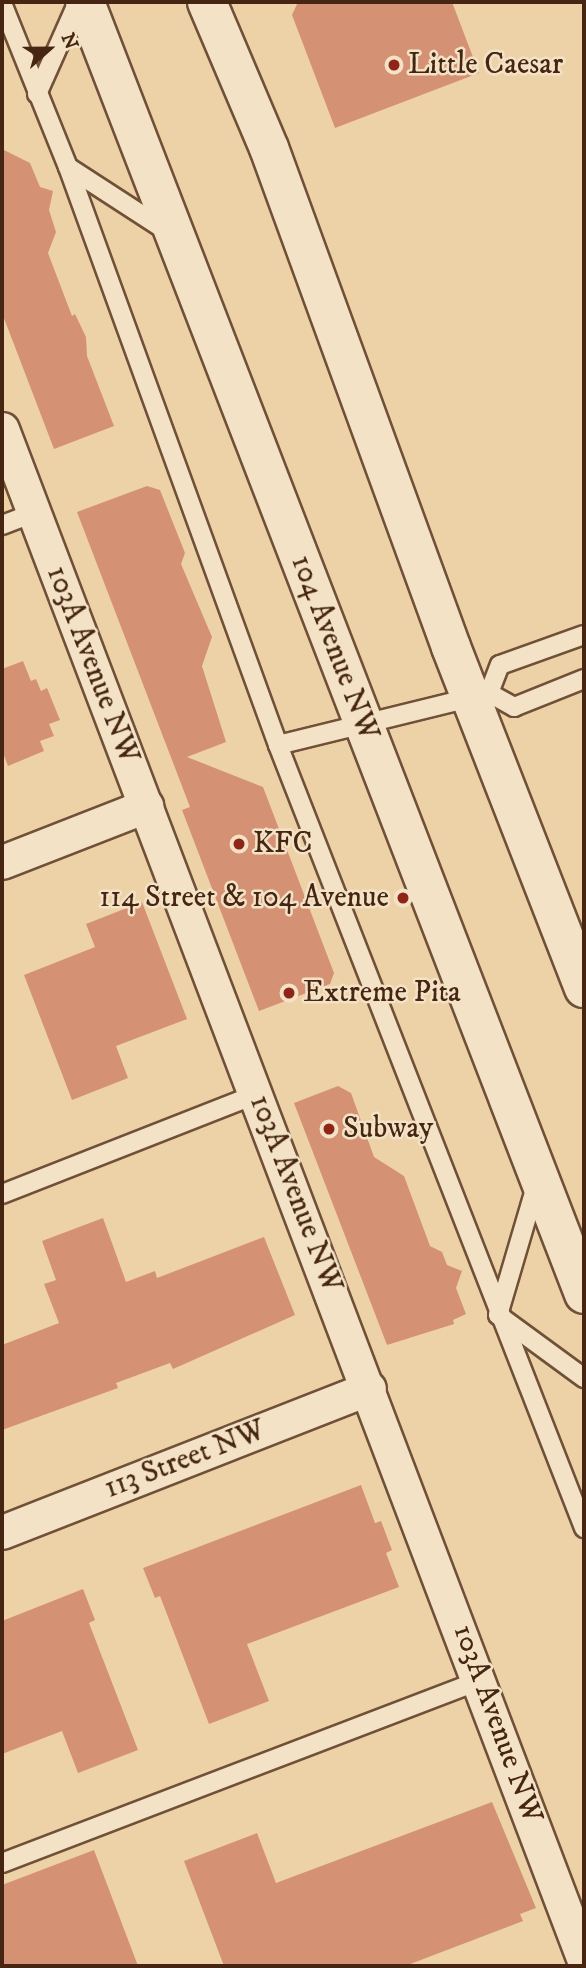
<!DOCTYPE html>
<style>
body{margin:0}
#map{position:relative;width:586px;height:1968px;overflow:hidden;background:#edd2a8;font-family:"IM FELL DW Pica",serif}
div>[style]{position:absolute}
.building>*{inset:0;background:#d59174}
.roads{filter:drop-shadow(2px 0 #705138) drop-shadow(-2px 0 #705138) drop-shadow(0 2px #705138) drop-shadow(0 -2px #705138)}
.lane>*{height:18px;margin:-9px;padding:0 9px;transform-origin:9px;border-radius:9px;background:#f3e2c6}
.street>*{height:33px;margin:-16.5px;padding:0 16.5px;transform-origin:16.5px;border-radius:16.5px;background:#f3e2c6}
.secondary>*{height:38px;margin:-19px;padding:0 19px;transform-origin:19px;border-radius:19px;background:#f3e2c6}
.dots>*{width:19px;height:19px;translate:-50% -50%;box-sizing:border-box;border:4px solid #f3e2c6;border-radius:50%}
span{translate:-50% -50%;white-space:nowrap;text-align:center;line-height:1.15;-webkit-text-stroke:5px #f3e2c6;paint-order:stroke}
.poi-label{font-size:30px;color:#462612}
.left{translate:0 -50%;text-align:left}
.right{translate:-100% -50%;text-align:right}
.street-label{font-size:30px;color:#462612}
.frame{position:absolute;inset:0;border:4px solid #462612;pointer-events:none}
.north{position:absolute;left:14px;top:14px;width:70px;height:70px;-webkit-text-stroke:5px #f3e2c6;paint-order:stroke;rotate:69deg;font-size:19px;font-weight:700;line-height:28px;text-align:center;color:#462612}
.north::after{content:'';display:block;margin:auto;width:24px;height:32px;background:#462612;clip-path:polygon(50% 0,100% 100%,50% 72%,0 100%)}
</style>
<div id="map">
<div class="building">
<i style="clip-path:polygon(298px 2px,452px 2px,479px 73px,335px 128px,292px 15px)"></i>
<i style="clip-path:polygon(2px 149px,30px 163px,40px 187px,53px 191px,49px 210px,56px 232px,48px 253px,72px 316px,75px 314px,86px 337px,87px 356px,114px 426px,54px 449px,2px 313px)"></i>
<i style="clip-path:polygon(147px 486px,160px 490px,185px 553px,181px 564px,212px 637px,202px 666px,226px 742px,187px 757px,263px 787px,334px 973px,330px 984px,259px 1011px,182px 810px,190px 807px,77px 512px)"></i>
<i style="clip-path:polygon(23px 661px,31px 681px,36px 679px,41px 691px,47px 688px,60px 720px,49px 724px,54px 736px,40px 741px,44px 751px,8px 766px,2px 750px,2px 669px)"></i>
<i style="clip-path:polygon(142px 902px,187px 1019px,116px 1046px,128px 1078px,72px 1100px,24px 975px,95px 947px,86px 924px)"></i>
<i style="clip-path:polygon(338px 1086px,351px 1093px,374px 1157px,404px 1176px,430px 1246px,442px 1252px,447px 1265px,462px 1271px,456px 1288px,466px 1314px,453px 1320px,454px 1324px,387px 1345px,294px 1103px)"></i>
<i style="clip-path:polygon(103px 1218px,126px 1282px,155px 1271px,157px 1278px,264px 1237px,295px 1315px,173px 1369px,170px 1363px,116px 1383px,118px 1388px,2px 1430px,2px 1345px,59px 1323px,44px 1284px,56px 1280px,42px 1241px)"></i>
<i style="clip-path:polygon(361px 1485px,375px 1523px,381px 1521px,392px 1550px,386px 1553px,399px 1587px,247px 1644px,269px 1701px,209px 1724px,160px 1596px,155px 1598px,143px 1568px)"></i>
<i style="clip-path:polygon(83px 1589px,95px 1620px,89px 1623px,138px 1750px,78px 1773px,62px 1731px,2px 1754px,2px 1621px)"></i>
<i style="clip-path:polygon(492px 1802px,536px 1908px,520px 1914px,523px 1921px,405px 1966px,224px 1966px,184px 1861px,257px 1833px,276px 1883px)"></i>
<i style="clip-path:polygon(94px 1850px,138px 1966px,2px 1966px,2px 1885px)"></i>
</div>
<div class="roads">
<div class="lane">
<i style="left:2px;top:3px;width:177px;rotate:68.1deg"></i>
<i style="left:68px;top:167px;width:615px;rotate:70.03deg"></i>
<i style="left:278px;top:745px;width:841px;rotate:68.65deg"></i>
<i style="left:37px;top:94px;width:101px;rotate:-66deg"></i>
<i style="left:68px;top:167px;width:119px;rotate:33deg"></i>
<i style="left:2px;top:525px;width:34px;rotate:-21deg"></i>
<i style="left:489px;top:693px;width:30px;rotate:-69deg"></i>
<i style="left:500px;top:665px;width:89px;rotate:-19.7deg"></i>
<i style="left:278px;top:745px;width:217px;rotate:-13.8deg"></i>
<i style="left:489px;top:693px;width:29px;rotate:29deg"></i>
<i style="left:514px;top:707px;width:75px;rotate:-21.8deg"></i>
<i style="left:536px;top:1186px;width:134px;rotate:106.4deg"></i>
<i style="left:498px;top:1315px;width:107px;rotate:36.2deg"></i>
<i style="left:2px;top:1194px;width:274px;rotate:-21.4deg"></i>
<i style="left:2px;top:1863px;width:513px;rotate:-20.91deg"></i>
</div>
<div class="street">
<i style="left:2px;top:429px;width:1638px;rotate:69.19deg"></i>
<i style="left:2px;top:862px;width:155px;rotate:-21.3deg"></i>
<i style="left:2px;top:1532px;width:394px;rotate:-21.4deg"></i>
</div>
<div class="secondary">
<i style="left:85px;top:2px;width:1385px;rotate:68.88deg"></i>
<i style="left:207px;top:2px;width:159px;rotate:67deg"></i>
<i style="left:269px;top:148px;width:531px;rotate:69.96deg"></i>
<i style="left:451px;top:647px;width:366px;rotate:68.7deg"></i>
</div>
</div>
<div class="dots">
<i style="left:394px;top:65px;background:#8f2418"></i>
<i style="left:239px;top:844px;background:#8f2418"></i>
<i style="left:403px;top:898px;background:#8f2418"></i>
<i style="left:289px;top:993px;background:#8f2418"></i>
<i style="left:329px;top:1129px;background:#8f2418"></i>
</div>
<div class="poi-label">
<span class="left" style="left:408px;top:65px">Little Caesar</span>
<span class="left" style="left:253px;top:844px">KFC</span>
<span class="right" style="left:389px;top:898px">114 Street &amp; 104 Avenue</span>
<span class="left" style="left:303px;top:993px">Extreme Pita</span>
<span class="left" style="left:343px;top:1129px">Subway</span>
</div>
<div class="street-label">
<span style="left:334px;top:648px;rotate:69deg">104 Avenue NW</span>
<span style="left:92px;top:665px;rotate:69deg">103A Avenue NW</span>
<span style="left:295px;top:1194px;rotate:69deg">103A Avenue NW</span>
<span style="left:185px;top:1460px;rotate:-21deg">113 Street NW</span>
<span style="left:497px;top:1724px;rotate:70deg">103A Avenue NW</span>
</div>
<div class="frame"></div>
<div class="north">N</div>
</div>
